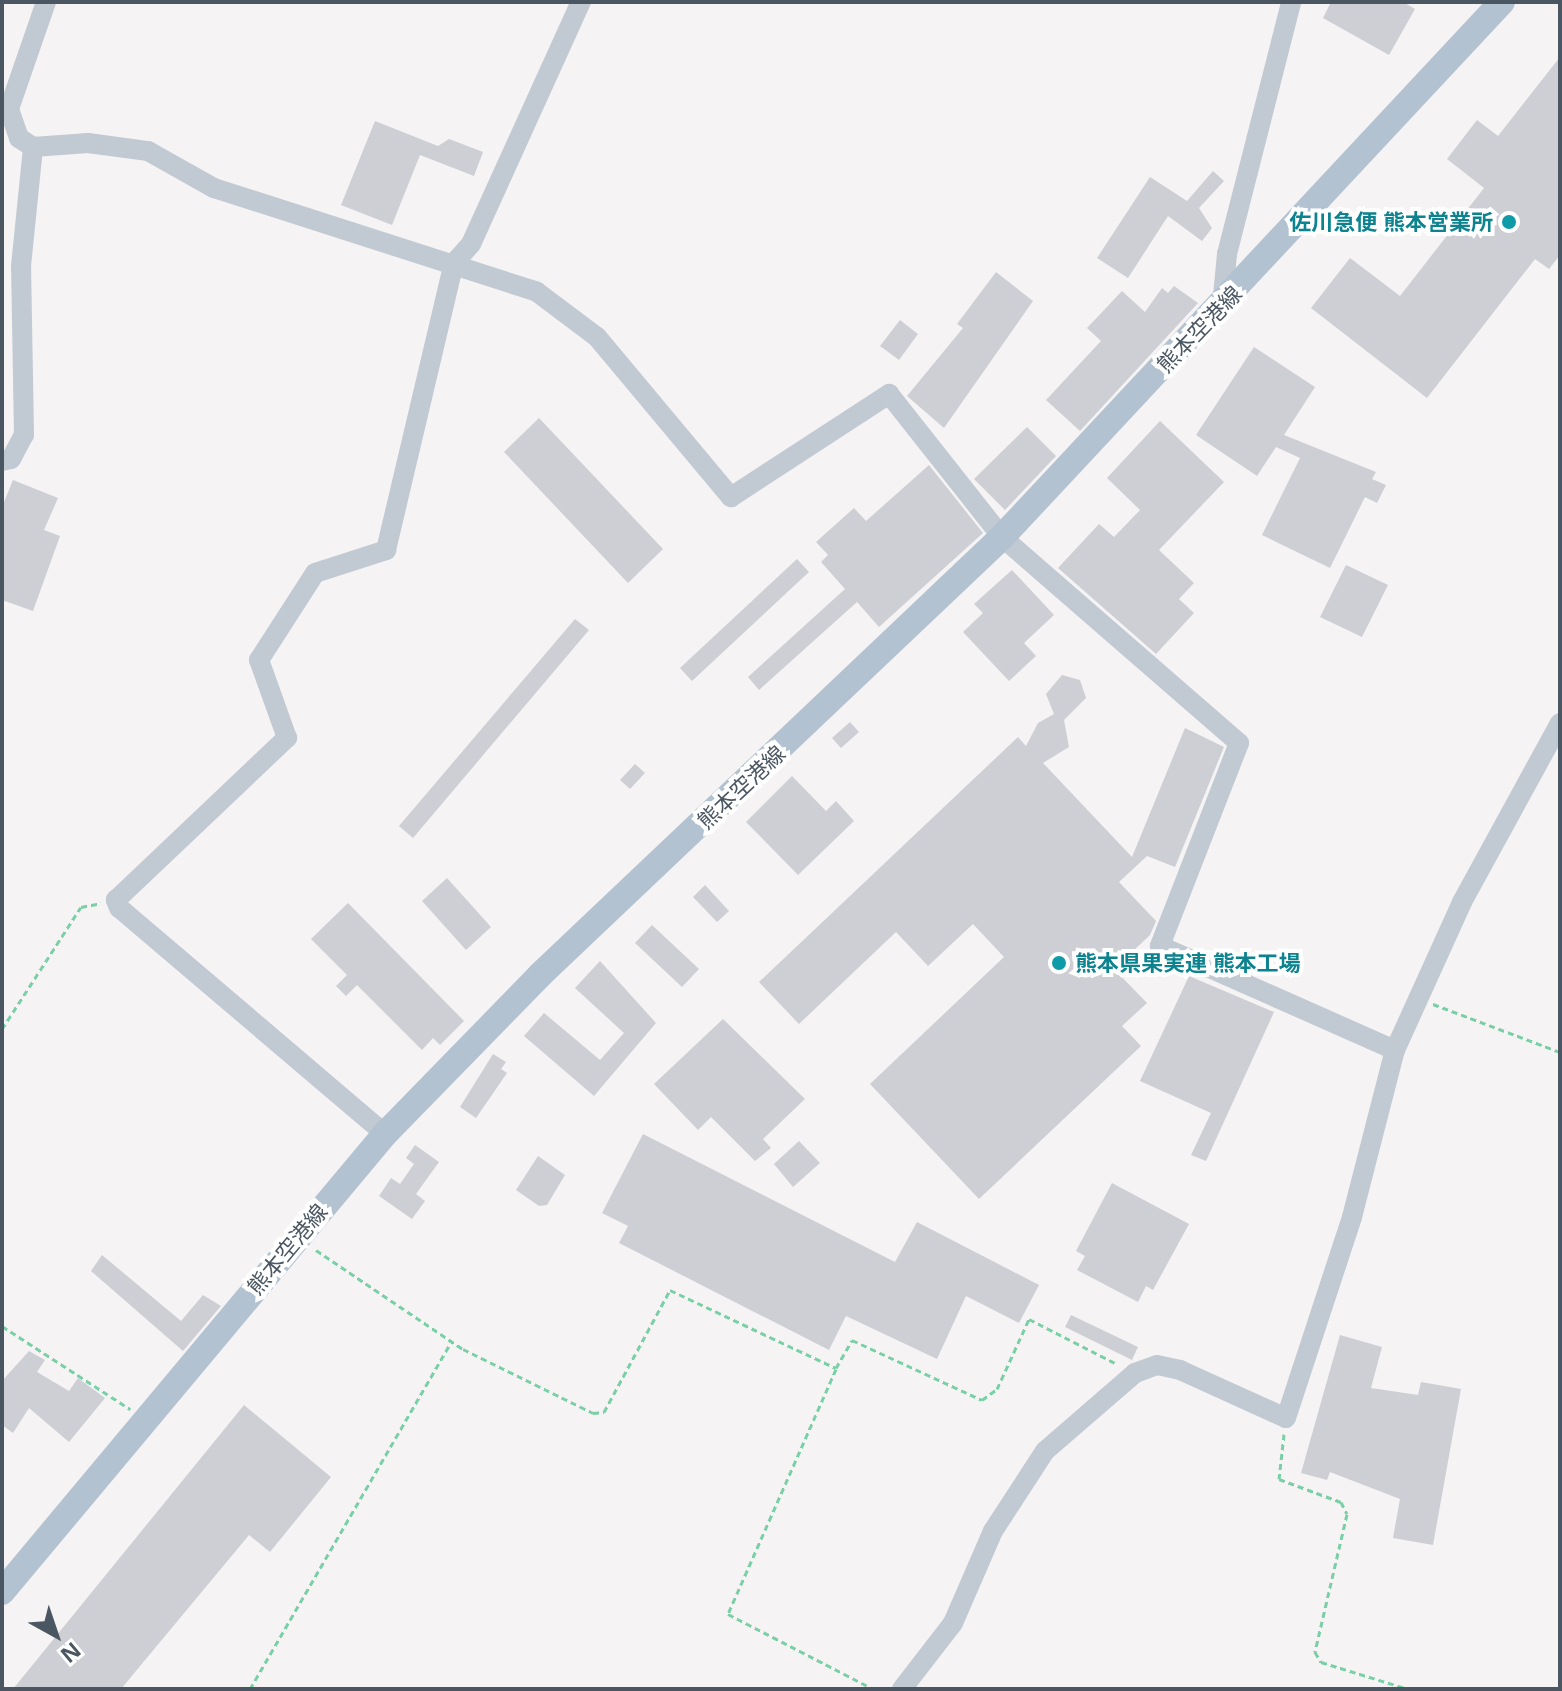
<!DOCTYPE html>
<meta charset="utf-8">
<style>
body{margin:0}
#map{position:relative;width:1562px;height:1691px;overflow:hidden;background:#f5f3f3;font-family:"Open Sans","Noto Sans JP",sans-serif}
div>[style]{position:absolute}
.building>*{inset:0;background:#cdcfd5}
.path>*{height:3px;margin-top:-1.5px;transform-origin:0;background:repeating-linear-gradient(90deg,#7ad0a6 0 6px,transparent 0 10px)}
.minor>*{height:20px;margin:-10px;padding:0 10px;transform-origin:10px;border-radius:10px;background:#c1cad2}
.major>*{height:26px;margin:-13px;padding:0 13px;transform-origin:13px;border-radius:13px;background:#b3c2d1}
.dots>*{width:22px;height:22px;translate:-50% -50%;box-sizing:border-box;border:4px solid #fff;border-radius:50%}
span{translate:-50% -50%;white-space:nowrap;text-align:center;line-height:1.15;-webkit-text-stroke:8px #fff;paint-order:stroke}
.culture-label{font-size:22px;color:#0d838f;font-weight:700}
.right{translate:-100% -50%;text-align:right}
.left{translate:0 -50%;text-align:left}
.street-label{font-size:22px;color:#4a5661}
.frame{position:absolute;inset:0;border:4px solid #4a5661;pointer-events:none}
.north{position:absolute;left:16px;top:1595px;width:80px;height:80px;-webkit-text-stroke:6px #fff;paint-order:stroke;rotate:140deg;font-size:22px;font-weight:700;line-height:32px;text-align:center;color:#4a5661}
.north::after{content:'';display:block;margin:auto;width:28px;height:36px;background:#4a5661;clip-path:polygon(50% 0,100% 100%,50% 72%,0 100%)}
</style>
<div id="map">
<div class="building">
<i style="clip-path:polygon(1331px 2px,1403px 2px,1415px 9px,1389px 55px,1323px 18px)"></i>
<i style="clip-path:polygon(1560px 57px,1560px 255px,1549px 269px,1535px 259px,1427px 398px,1311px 308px,1350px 258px,1400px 296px,1484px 188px,1447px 159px,1477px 120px,1498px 136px)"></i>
<i style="clip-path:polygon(375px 121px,438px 146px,449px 139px,483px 152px,474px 176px,420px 155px,392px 225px,341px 205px)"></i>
<i style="clip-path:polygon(1213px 171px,1224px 181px,1199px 208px,1212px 228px,1202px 241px,1168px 216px,1128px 278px,1097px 258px,1150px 177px,1187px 201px)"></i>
<i style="clip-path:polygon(996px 272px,1033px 301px,944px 428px,907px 396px,963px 328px,957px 324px)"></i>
<i style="clip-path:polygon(1174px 286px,1198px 303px,1080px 431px,1046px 400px,1101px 341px,1087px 328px,1122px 291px,1145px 312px,1162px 288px,1168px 293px)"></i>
<i style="clip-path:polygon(900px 320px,918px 334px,899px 360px,880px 346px)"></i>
<i style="clip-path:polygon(1254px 347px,1315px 387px,1284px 435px,1376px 472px,1372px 479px,1386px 485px,1377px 503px,1365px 497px,1330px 568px,1262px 535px,1300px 458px,1276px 447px,1257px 476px,1196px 435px)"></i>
<i style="clip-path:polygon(539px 418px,663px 549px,628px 583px,504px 452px)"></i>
<i style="clip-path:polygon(1160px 421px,1224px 482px,1159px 550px,1194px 583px,1179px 599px,1194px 613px,1156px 654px,1058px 568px,1099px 524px,1114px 537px,1140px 510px,1107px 478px)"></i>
<i style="clip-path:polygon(1027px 427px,1056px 456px,1005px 510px,974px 479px)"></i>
<i style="clip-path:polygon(929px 465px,983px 533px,879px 627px,857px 602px,759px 690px,748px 677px,845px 589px,821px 562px,828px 555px,816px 542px,854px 508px,866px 521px)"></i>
<i style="clip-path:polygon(13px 480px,58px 498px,44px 530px,60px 536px,33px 611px,2px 600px,2px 507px)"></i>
<i style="clip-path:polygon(797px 559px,809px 572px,692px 681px,680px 668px)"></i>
<i style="clip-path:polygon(1346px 565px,1388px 585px,1362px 637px,1320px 617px)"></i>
<i style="clip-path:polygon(1012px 570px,1054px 615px,1024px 643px,1036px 656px,1009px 681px,963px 632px,983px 613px,974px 604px)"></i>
<i style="clip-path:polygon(575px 619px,589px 630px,413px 838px,399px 826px)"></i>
<i style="clip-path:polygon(1062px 675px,1080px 680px,1086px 698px,1064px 720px,1069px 747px,1043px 763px,1132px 857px,1185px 728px,1224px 747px,1175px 867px,1147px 856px,1119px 882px,1156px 921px,1150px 935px,1114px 969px,1147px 1003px,1122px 1026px,1141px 1046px,979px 1199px,870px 1084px,1004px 957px,973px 924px,928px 966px,896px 932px,799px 1024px,759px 982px,1018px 737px,1026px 746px,1038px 723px,1054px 714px,1046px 694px)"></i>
<i style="clip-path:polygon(850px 722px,859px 732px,841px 748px,832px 738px)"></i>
<i style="clip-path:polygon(635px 764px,645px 773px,630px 789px,620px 780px)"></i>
<i style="clip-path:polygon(792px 776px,826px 811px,836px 801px,854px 821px,798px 875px,746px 822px)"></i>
<i style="clip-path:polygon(447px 878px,491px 927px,466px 950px,422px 901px)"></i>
<i style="clip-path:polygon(705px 885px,729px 911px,717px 922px,693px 897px)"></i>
<i style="clip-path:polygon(348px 903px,464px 1021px,440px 1045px,433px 1038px,422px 1050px,357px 985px,346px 996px,336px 986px,347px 975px,311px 939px)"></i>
<i style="clip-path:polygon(652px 925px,699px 969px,682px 987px,635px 943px)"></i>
<i style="clip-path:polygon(600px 961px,656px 1023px,594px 1096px,524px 1036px,544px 1013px,600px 1060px,624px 1033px,575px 988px)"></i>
<i style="clip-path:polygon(1189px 976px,1274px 1012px,1206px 1161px,1191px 1155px,1211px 1113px,1140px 1081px)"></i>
<i style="clip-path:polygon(723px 1019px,805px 1099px,763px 1139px,771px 1148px,755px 1161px,711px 1117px,698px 1130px,654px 1084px)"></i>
<i style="clip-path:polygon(493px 1054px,506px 1062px,501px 1069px,507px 1073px,476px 1118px,460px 1107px)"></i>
<i style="clip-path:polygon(643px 1134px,895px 1262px,917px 1222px,1039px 1285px,1019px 1323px,966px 1296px,937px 1359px,846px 1316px,829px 1350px,619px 1243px,628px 1226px,602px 1213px)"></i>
<i style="clip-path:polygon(799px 1141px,820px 1163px,793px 1187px,774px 1164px)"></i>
<i style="clip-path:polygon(415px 1145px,439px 1162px,416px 1194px,425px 1201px,412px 1219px,379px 1196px,391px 1178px,400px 1184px,414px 1164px,406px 1158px)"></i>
<i style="clip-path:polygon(538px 1156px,565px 1175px,547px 1205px,539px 1206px,516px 1190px)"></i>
<i style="clip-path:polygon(1112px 1183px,1189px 1224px,1153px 1290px,1146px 1286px,1138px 1302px,1077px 1270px,1085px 1256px,1076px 1251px)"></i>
<i style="clip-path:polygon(102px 1255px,181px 1321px,203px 1295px,221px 1306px,183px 1351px,91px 1271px)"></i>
<i style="clip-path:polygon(1071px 1315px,1138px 1347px,1132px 1360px,1065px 1327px)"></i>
<i style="clip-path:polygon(1340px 1335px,1382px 1347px,1371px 1388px,1418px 1395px,1421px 1382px,1461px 1389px,1433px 1545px,1393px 1538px,1400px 1499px,1330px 1472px,1327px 1480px,1301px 1473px)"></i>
<i style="clip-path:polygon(29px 1351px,45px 1360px,37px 1372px,69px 1391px,78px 1378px,105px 1398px,69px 1442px,29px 1408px,13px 1433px,2px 1425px,2px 1381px)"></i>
<i style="clip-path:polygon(244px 1405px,331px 1477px,270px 1552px,249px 1535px,121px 1689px,13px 1689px)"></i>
</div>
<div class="path">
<i style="left:1433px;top:1004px;width:136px;rotate:20.7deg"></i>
<i style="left:2px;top:1029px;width:145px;rotate:-57.1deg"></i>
<i style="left:81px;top:907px;width:20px;rotate:-11deg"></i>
<i style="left:316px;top:1250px;width:177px;rotate:34deg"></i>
<i style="left:463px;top:1349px;width:145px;rotate:26.2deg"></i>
<i style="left:593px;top:1413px;width:11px;rotate:-5deg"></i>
<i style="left:604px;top:1412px;width:139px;rotate:-61.6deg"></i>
<i style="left:670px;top:1290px;width:183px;rotate:25.2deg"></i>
<i style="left:836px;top:1368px;width:32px;rotate:-60deg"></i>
<i style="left:852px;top:1340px;width:143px;rotate:24.8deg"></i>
<i style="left:982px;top:1400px;width:19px;rotate:-36deg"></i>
<i style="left:997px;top:1389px;width:77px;rotate:-65.4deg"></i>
<i style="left:1029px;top:1319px;width:99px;rotate:27.1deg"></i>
<i style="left:2px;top:1326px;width:153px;rotate:33deg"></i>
<i style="left:836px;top:1369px;width:268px;rotate:113.8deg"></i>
<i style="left:728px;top:1614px;width:163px;rotate:27.3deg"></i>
<i style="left:1284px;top:1434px;width:45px;rotate:96.3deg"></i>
<i style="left:1279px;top:1479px;width:66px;rotate:20.4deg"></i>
<i style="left:1341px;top:1502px;width:13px;rotate:63deg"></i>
<i style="left:1347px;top:1514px;width:142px;rotate:103.1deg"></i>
<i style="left:1315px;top:1652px;width:12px;rotate:59deg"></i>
<i style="left:1321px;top:1662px;width:91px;rotate:17.2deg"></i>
<i style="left:250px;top:1689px;width:402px;rotate:-59.9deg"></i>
</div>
<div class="minor">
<i style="left:46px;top:2px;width:113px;rotate:109.1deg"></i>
<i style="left:9px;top:109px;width:31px;rotate:71deg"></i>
<i style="left:19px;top:138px;width:17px;rotate:33deg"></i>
<i style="left:33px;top:147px;width:55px;rotate:-4.2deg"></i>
<i style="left:88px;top:143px;width:61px;rotate:7.6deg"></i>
<i style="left:148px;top:151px;width:76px;rotate:29.3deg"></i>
<i style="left:214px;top:188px;width:339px;rotate:17.8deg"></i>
<i style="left:537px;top:292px;width:75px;rotate:36.9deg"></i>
<i style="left:597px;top:337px;width:209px;rotate:50.1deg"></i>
<i style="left:731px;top:497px;width:189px;rotate:-33.1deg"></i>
<i style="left:889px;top:394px;width:182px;rotate:51.7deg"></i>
<i style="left:1002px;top:537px;width:314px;rotate:41deg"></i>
<i style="left:1239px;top:743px;width:218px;rotate:111.3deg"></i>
<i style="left:1160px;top:946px;width:257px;rotate:23.9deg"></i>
<i style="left:1222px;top:306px;width:52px;rotate:-84.5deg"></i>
<i style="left:1227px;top:254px;width:260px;rotate:-75.7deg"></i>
<i style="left:2px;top:461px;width:9px;rotate:-13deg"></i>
<i style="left:11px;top:459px;width:27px;rotate:-62deg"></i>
<i style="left:24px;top:435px;width:169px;rotate:-91deg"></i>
<i style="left:21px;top:266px;width:120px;rotate:-84.2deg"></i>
<i style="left:385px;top:1134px;width:349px;rotate:-139.6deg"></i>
<i style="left:119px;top:908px;width:9px;rotate:-111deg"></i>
<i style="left:116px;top:900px;width:236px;rotate:-43.5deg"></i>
<i style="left:287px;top:738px;width:83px;rotate:-109.7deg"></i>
<i style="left:259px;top:660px;width:103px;rotate:-57.2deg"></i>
<i style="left:315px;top:573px;width:75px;rotate:-17.9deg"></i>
<i style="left:386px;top:550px;width:295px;rotate:-76.7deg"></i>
<i style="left:454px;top:263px;width:25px;rotate:-48deg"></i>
<i style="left:471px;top:244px;width:266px;rotate:-65.6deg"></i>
<i style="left:902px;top:1689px;width:83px;rotate:-52.3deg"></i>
<i style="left:953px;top:1623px;width:100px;rotate:-66.5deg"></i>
<i style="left:993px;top:1531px;width:95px;rotate:-57deg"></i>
<i style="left:1045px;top:1451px;width:119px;rotate:-40.9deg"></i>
<i style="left:1135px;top:1373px;width:23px;rotate:-20deg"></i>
<i style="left:1157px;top:1365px;width:24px;rotate:12deg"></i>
<i style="left:1180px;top:1370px;width:116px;rotate:24.4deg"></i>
<i style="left:1286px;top:1418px;width:212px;rotate:-71.8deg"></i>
<i style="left:1352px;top:1217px;width:172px;rotate:-75.6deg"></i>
<i style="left:1395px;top:1050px;width:162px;rotate:-65.6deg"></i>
<i style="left:1462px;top:902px;width:204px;rotate:-61.3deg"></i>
</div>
<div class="major">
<i style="left:2px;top:1592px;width:597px;rotate:-50.1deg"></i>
<i style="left:385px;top:1134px;width:222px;rotate:-45.7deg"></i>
<i style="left:540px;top:975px;width:637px;rotate:-43.47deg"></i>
<i style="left:1002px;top:537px;width:732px;rotate:-46.94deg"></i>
</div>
<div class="dots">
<i style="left:1509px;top:222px;background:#0f9aa8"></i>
<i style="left:1059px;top:963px;background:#0f9aa8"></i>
</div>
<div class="culture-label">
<span class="right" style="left:1493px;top:222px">佐川急便 熊本営業所</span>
<span class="left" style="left:1075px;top:963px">熊本県果実連 熊本工場</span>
</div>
<div class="street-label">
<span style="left:1199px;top:329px;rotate:-46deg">熊本空港線</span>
<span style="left:741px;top:787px;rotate:-43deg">熊本空港線</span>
<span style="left:287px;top:1249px;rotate:-50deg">熊本空港線</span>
</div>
<div class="frame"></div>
<div class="north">N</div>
</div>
